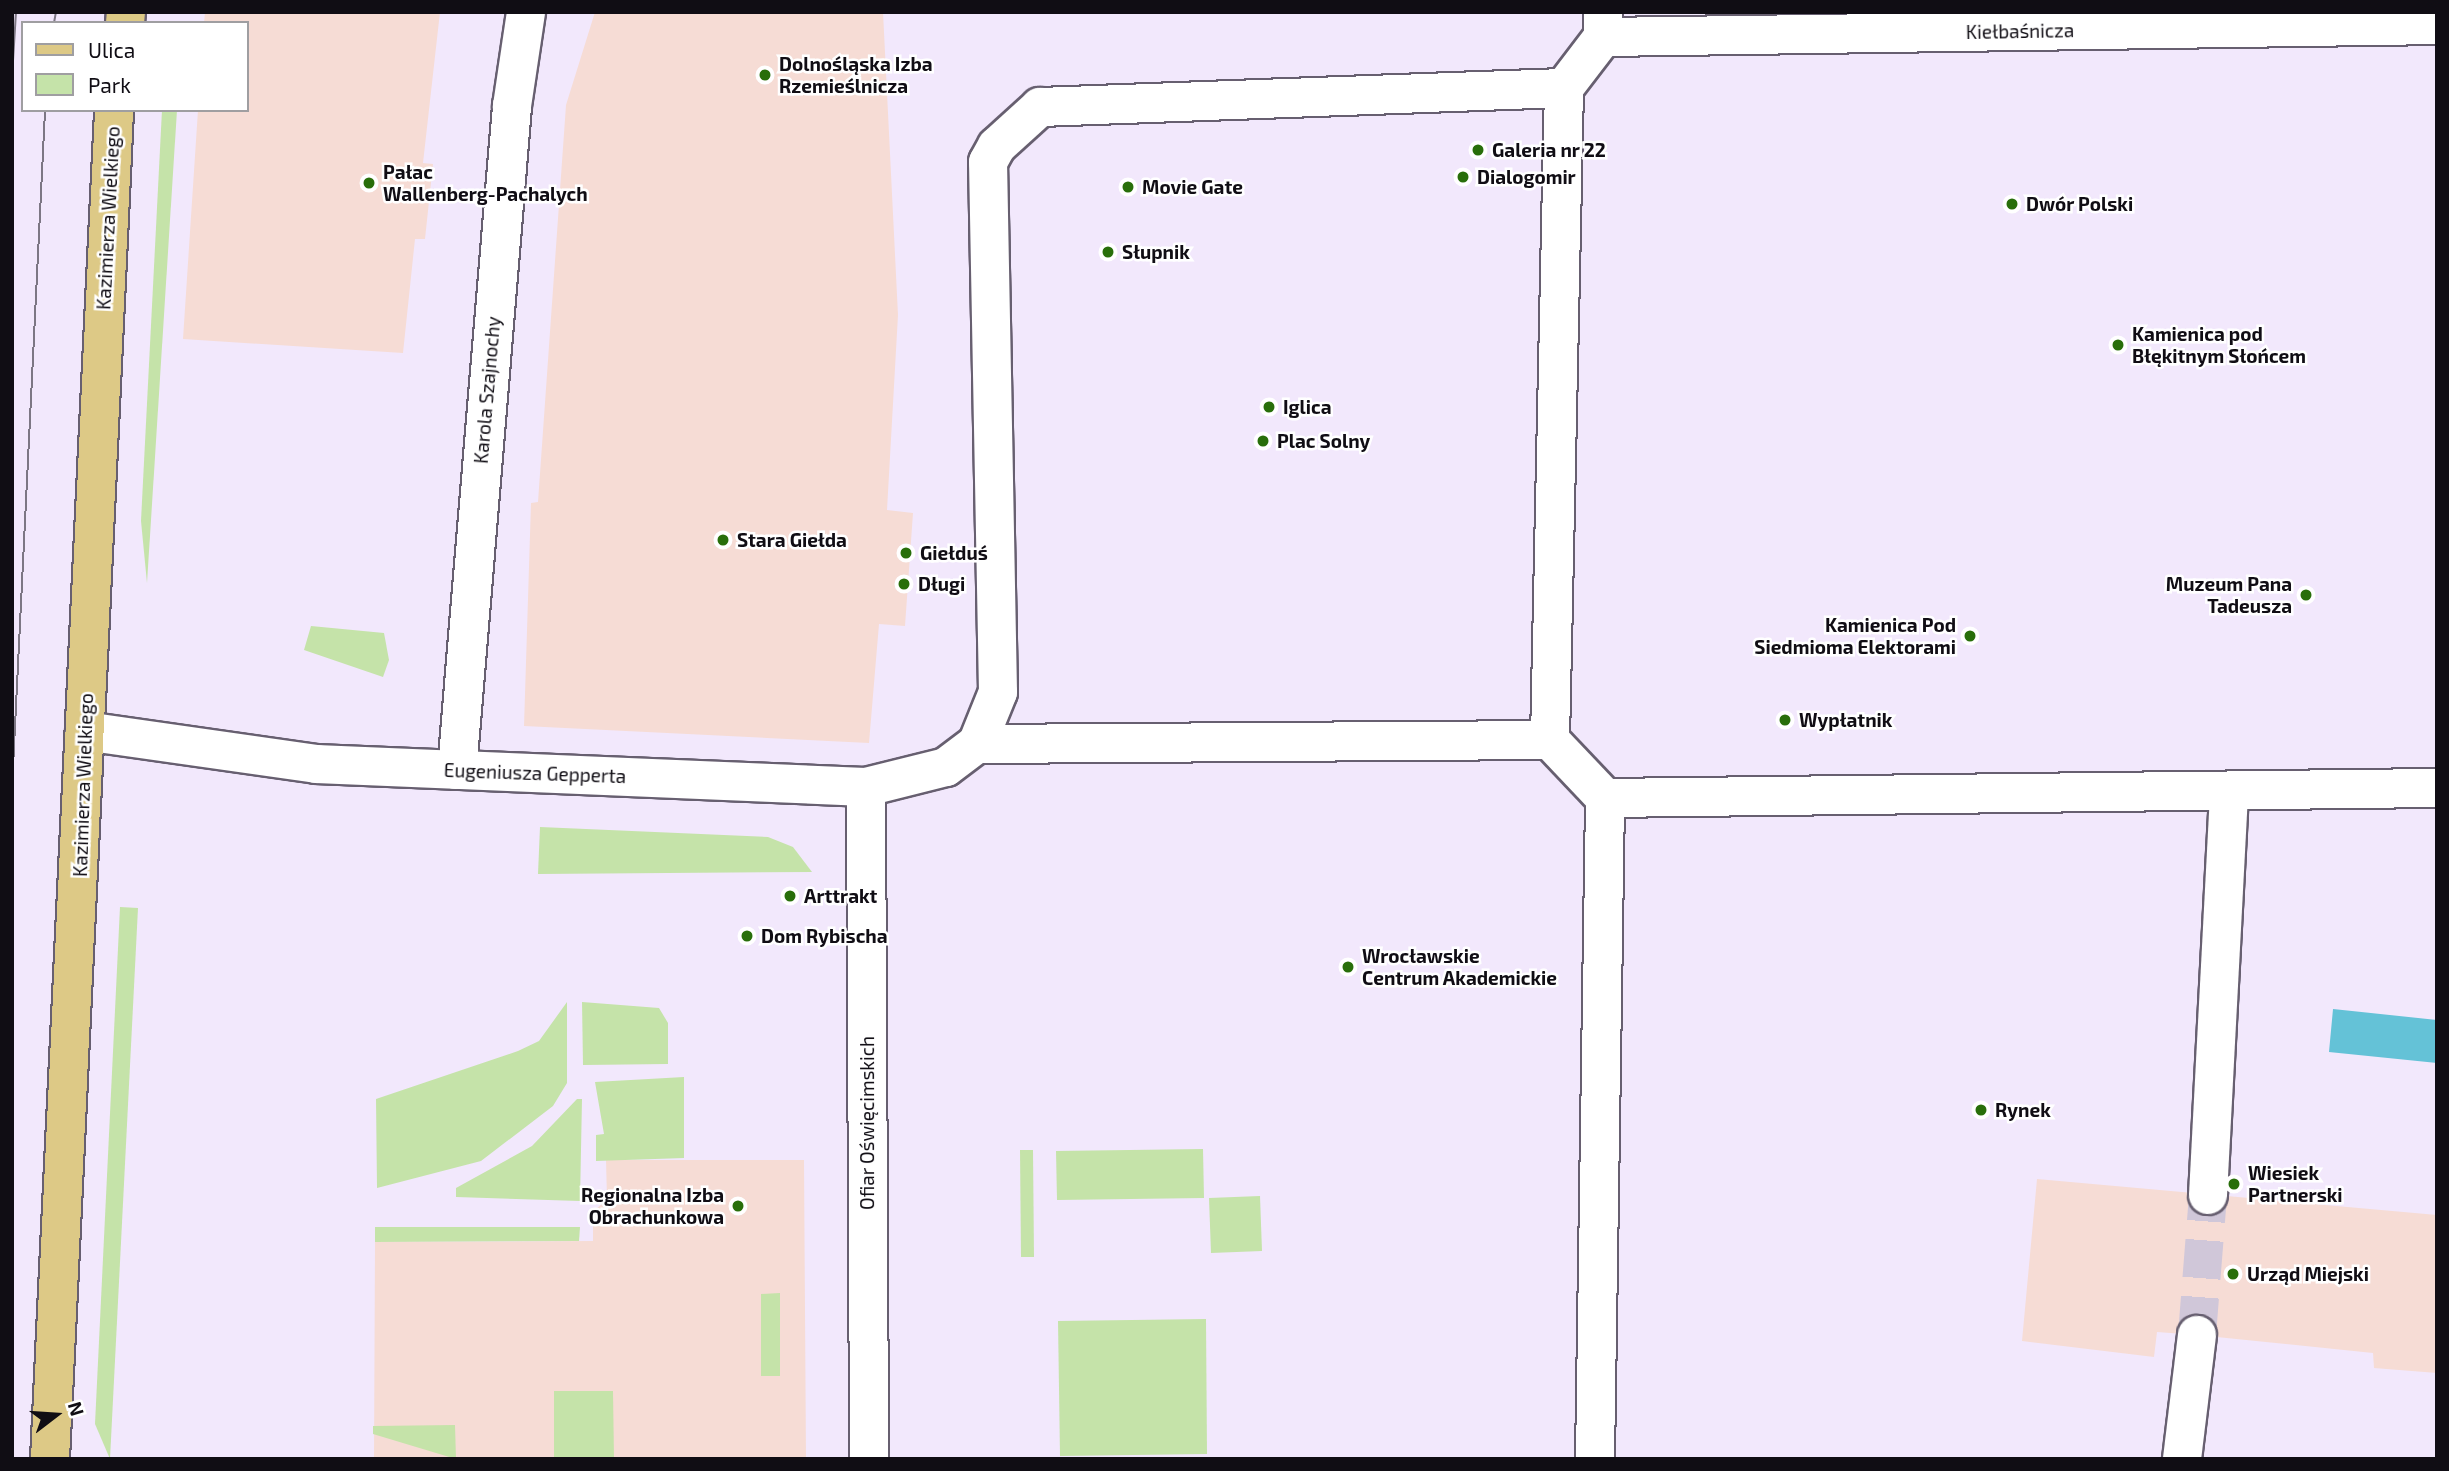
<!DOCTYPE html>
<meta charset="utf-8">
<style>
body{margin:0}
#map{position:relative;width:2449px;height:1471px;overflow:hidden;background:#f2e8fc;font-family:"Exo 2",sans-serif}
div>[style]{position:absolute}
.commercial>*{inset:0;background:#f6dcd5}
.green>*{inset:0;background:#c5e3a9}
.water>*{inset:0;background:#64c2d7}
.minor-tunnel>*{height:38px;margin-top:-19px;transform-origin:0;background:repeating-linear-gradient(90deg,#d0c7d9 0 38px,transparent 0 57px)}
.roads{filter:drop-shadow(2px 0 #675f70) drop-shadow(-2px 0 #675f70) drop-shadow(0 2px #675f70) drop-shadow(0 -2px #675f70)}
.minor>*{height:38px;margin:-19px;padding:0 19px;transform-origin:19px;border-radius:19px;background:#fff}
.major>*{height:38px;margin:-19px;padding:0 19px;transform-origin:19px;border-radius:19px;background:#ddc986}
.tram>*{height:2px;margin:-1px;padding:0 1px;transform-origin:1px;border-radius:1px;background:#7d7784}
.dots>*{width:19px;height:19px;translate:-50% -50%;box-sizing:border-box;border:4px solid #fff;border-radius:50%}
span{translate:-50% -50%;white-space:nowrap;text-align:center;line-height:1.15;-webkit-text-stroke:5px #fff;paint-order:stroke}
.street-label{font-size:19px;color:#100d14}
.poi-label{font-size:19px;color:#100d14;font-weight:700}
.left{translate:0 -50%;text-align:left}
.right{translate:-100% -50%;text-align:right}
.frame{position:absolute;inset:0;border:14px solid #100d14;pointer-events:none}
.legend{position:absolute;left:21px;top:21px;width:228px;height:91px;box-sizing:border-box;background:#fff;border:2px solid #9f9ea1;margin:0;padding:9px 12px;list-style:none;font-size:21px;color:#100d14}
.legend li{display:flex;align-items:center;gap:14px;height:35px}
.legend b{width:35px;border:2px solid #9f9ea1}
.north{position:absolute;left:21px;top:1380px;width:70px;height:70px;-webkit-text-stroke:5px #fff;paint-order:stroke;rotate:73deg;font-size:19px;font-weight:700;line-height:28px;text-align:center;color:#100d14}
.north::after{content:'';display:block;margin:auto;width:24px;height:32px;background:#100d14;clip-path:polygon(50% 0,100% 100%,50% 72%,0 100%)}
</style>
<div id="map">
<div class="commercial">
<i style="clip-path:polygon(205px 12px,440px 12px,423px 163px,433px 164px,425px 239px,415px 239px,403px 353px,183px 339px,198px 110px,247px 110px,247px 23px,204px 23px)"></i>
<i style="clip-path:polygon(595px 12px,883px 12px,898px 315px,887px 510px,913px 513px,905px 626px,879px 624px,869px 743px,524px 726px,531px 503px,538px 502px,566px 105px)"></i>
<i style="clip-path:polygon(606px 1160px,804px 1160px,806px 1459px,374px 1459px,375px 1242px,593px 1241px,593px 1212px,607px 1199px)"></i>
<i style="clip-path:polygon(2037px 1179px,2437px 1215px,2437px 1373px,2374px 1368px,2373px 1353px,2197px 1335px,2157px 1332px,2154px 1357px,2022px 1341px)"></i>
</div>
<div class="green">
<i style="clip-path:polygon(162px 110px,177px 110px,147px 583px,141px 521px)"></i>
<i style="clip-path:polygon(311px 626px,384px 633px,389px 660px,383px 677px,304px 650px)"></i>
<i style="clip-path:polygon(540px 827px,768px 837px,793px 847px,812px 872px,538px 874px)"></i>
<i style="clip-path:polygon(120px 907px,138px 908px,110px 1459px,95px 1424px)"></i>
<i style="clip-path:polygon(567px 1002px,567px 1083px,553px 1106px,481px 1161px,377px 1188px,376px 1099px,518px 1051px,539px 1041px)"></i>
<i style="clip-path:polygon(582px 1002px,659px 1008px,668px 1023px,668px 1064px,583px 1065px)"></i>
<i style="clip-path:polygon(684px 1077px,684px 1158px,596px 1161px,596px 1135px,604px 1134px,595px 1082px)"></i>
<i style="clip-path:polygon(577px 1099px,582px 1099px,580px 1201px,456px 1197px,456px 1188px,532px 1146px)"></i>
<i style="clip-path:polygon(1203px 1149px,1204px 1198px,1057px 1200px,1056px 1151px)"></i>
<i style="clip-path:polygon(1020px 1150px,1033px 1150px,1034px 1257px,1021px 1257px)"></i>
<i style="clip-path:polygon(1260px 1196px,1262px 1251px,1211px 1253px,1209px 1198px)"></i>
<i style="clip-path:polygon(375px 1227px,580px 1227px,579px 1241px,375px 1242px)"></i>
<i style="clip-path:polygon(780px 1293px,780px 1376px,761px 1376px,761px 1294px)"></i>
<i style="clip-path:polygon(1206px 1319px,1207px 1454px,1060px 1456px,1058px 1321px)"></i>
<i style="clip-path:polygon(554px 1391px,613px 1391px,614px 1459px,554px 1459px)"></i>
<i style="clip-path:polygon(455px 1425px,456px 1459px,373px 1434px,373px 1426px)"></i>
</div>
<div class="water">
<i style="clip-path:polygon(2333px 1009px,2437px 1020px,2437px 1063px,2329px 1052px)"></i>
</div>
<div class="minor-tunnel">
<i style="left:2197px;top:1335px;width:140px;rotate:-85.5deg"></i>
</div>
<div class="roads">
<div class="minor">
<i style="left:1603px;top:37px;width:834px;rotate:-0.82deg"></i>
<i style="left:1564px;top:88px;width:64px;rotate:-52.6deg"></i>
<i style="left:1603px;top:37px;width:25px;rotate:-90deg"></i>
<i style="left:85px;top:731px;width:233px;rotate:8.1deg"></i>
<i style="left:316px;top:764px;width:550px;rotate:2.39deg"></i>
<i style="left:866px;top:787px;width:82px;rotate:-14deg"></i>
<i style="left:946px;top:767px;width:39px;rotate:-37deg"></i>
<i style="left:1550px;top:740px;width:652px;rotate:-88.77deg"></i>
<i style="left:1550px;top:740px;width:80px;rotate:46.5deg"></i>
<i style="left:977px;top:744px;width:56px;rotate:-68deg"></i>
<i style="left:998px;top:692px;width:530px;rotate:-91.08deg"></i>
<i style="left:988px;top:162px;width:18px;rotate:-61deg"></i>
<i style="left:997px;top:146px;width:58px;rotate:-42.2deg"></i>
<i style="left:1040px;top:107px;width:524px;rotate:-2.08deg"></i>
<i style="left:977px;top:744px;width:573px;rotate:-0.4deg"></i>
<i style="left:457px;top:770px;width:666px;rotate:-85.26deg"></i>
<i style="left:512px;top:106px;width:95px;rotate:-81.5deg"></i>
<i style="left:866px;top:787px;width:672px;rotate:89.74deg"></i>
<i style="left:1605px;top:798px;width:832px;rotate:-0.69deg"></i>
<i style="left:2208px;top:1195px;width:404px;rotate:-87deg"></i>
<i style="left:1595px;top:1459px;width:661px;rotate:-89.13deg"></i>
<i style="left:2182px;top:1459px;width:125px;rotate:-83.1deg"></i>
</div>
<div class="major">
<i style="left:125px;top:23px;width:11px;rotate:-85deg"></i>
<i style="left:50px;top:1459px;width:1351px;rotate:-87.28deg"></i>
</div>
</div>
<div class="tram">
<i style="left:54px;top:23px;width:11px;rotate:-80deg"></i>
<i style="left:12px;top:77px;width:65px;rotate:-86.5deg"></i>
<i style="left:12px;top:788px;width:679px;rotate:-87.21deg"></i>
</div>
<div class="dots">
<i style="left:765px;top:75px;background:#286e0a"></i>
<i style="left:1478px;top:150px;background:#286e0a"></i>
<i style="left:1463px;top:177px;background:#286e0a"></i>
<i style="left:369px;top:183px;background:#286e0a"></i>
<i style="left:1128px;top:187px;background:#286e0a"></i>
<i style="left:2012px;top:204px;background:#286e0a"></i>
<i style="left:1108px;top:252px;background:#286e0a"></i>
<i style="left:2118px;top:345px;background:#286e0a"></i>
<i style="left:1269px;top:407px;background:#286e0a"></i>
<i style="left:1263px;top:441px;background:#286e0a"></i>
<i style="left:723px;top:540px;background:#286e0a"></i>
<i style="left:906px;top:553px;background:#286e0a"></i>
<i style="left:904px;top:584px;background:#286e0a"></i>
<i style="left:2306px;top:595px;background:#286e0a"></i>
<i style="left:1970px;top:636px;background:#286e0a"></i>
<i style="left:1785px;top:720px;background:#286e0a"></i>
<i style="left:790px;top:896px;background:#286e0a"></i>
<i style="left:747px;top:936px;background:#286e0a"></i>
<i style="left:1348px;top:967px;background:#286e0a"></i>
<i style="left:1981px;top:1110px;background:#286e0a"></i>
<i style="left:2234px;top:1184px;background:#286e0a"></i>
<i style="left:738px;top:1206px;background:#286e0a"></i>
<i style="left:2233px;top:1274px;background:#286e0a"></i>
</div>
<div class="street-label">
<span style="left:2020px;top:31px;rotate:-1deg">Kiełbaśnicza</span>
<span style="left:108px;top:218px;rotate:-87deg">Kazimierza Wielkiego</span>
<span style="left:487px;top:390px;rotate:-85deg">Karola Szajnochy</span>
<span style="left:535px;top:773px;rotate:2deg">Eugeniusza Gepperta</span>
<span style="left:83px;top:785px;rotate:-88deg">Kazimierza Wielkiego</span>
<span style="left:867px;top:1123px;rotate:-90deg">Ofiar Oświęcimskich</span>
</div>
<div class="poi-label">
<span class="left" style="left:779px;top:75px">Dolnośląska Izba<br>Rzemieślnicza</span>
<span class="left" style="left:1492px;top:150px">Galeria nr 22</span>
<span class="left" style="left:383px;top:183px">Pałac<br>Wallenberg-Pachalych</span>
<span class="left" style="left:1477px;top:177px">Dialogomir</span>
<span class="left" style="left:1142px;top:187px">Movie Gate</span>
<span class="left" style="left:2026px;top:204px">Dwór Polski</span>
<span class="left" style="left:1122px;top:252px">Słupnik</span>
<span class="left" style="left:2132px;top:345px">Kamienica pod<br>Błękitnym Słońcem</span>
<span class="left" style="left:1283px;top:407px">Iglica</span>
<span class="left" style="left:1277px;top:441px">Plac Solny</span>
<span class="left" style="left:737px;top:540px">Stara Giełda</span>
<span class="left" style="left:920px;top:553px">Giełduś</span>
<span class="left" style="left:918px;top:584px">Długi</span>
<span class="right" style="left:2292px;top:595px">Muzeum Pana<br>Tadeusza</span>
<span class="right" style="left:1956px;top:636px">Kamienica Pod<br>Siedmioma Elektorami</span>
<span class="left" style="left:1799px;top:720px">Wypłatnik</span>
<span class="left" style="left:804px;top:896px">Arttrakt</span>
<span class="left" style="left:761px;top:936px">Dom Rybischa</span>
<span class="left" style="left:1362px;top:967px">Wrocławskie<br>Centrum Akademickie</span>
<span class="left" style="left:1995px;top:1110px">Rynek</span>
<span class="left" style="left:2248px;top:1184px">Wiesiek<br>Partnerski</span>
<span class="right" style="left:724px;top:1206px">Regionalna Izba<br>Obrachunkowa</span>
<span class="left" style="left:2247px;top:1274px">Urząd Miejski</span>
</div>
<div class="frame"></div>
<ul class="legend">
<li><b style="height:9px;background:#ddc986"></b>Ulica</li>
<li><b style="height:19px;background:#c5e3a9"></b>Park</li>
</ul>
<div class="north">N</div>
</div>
